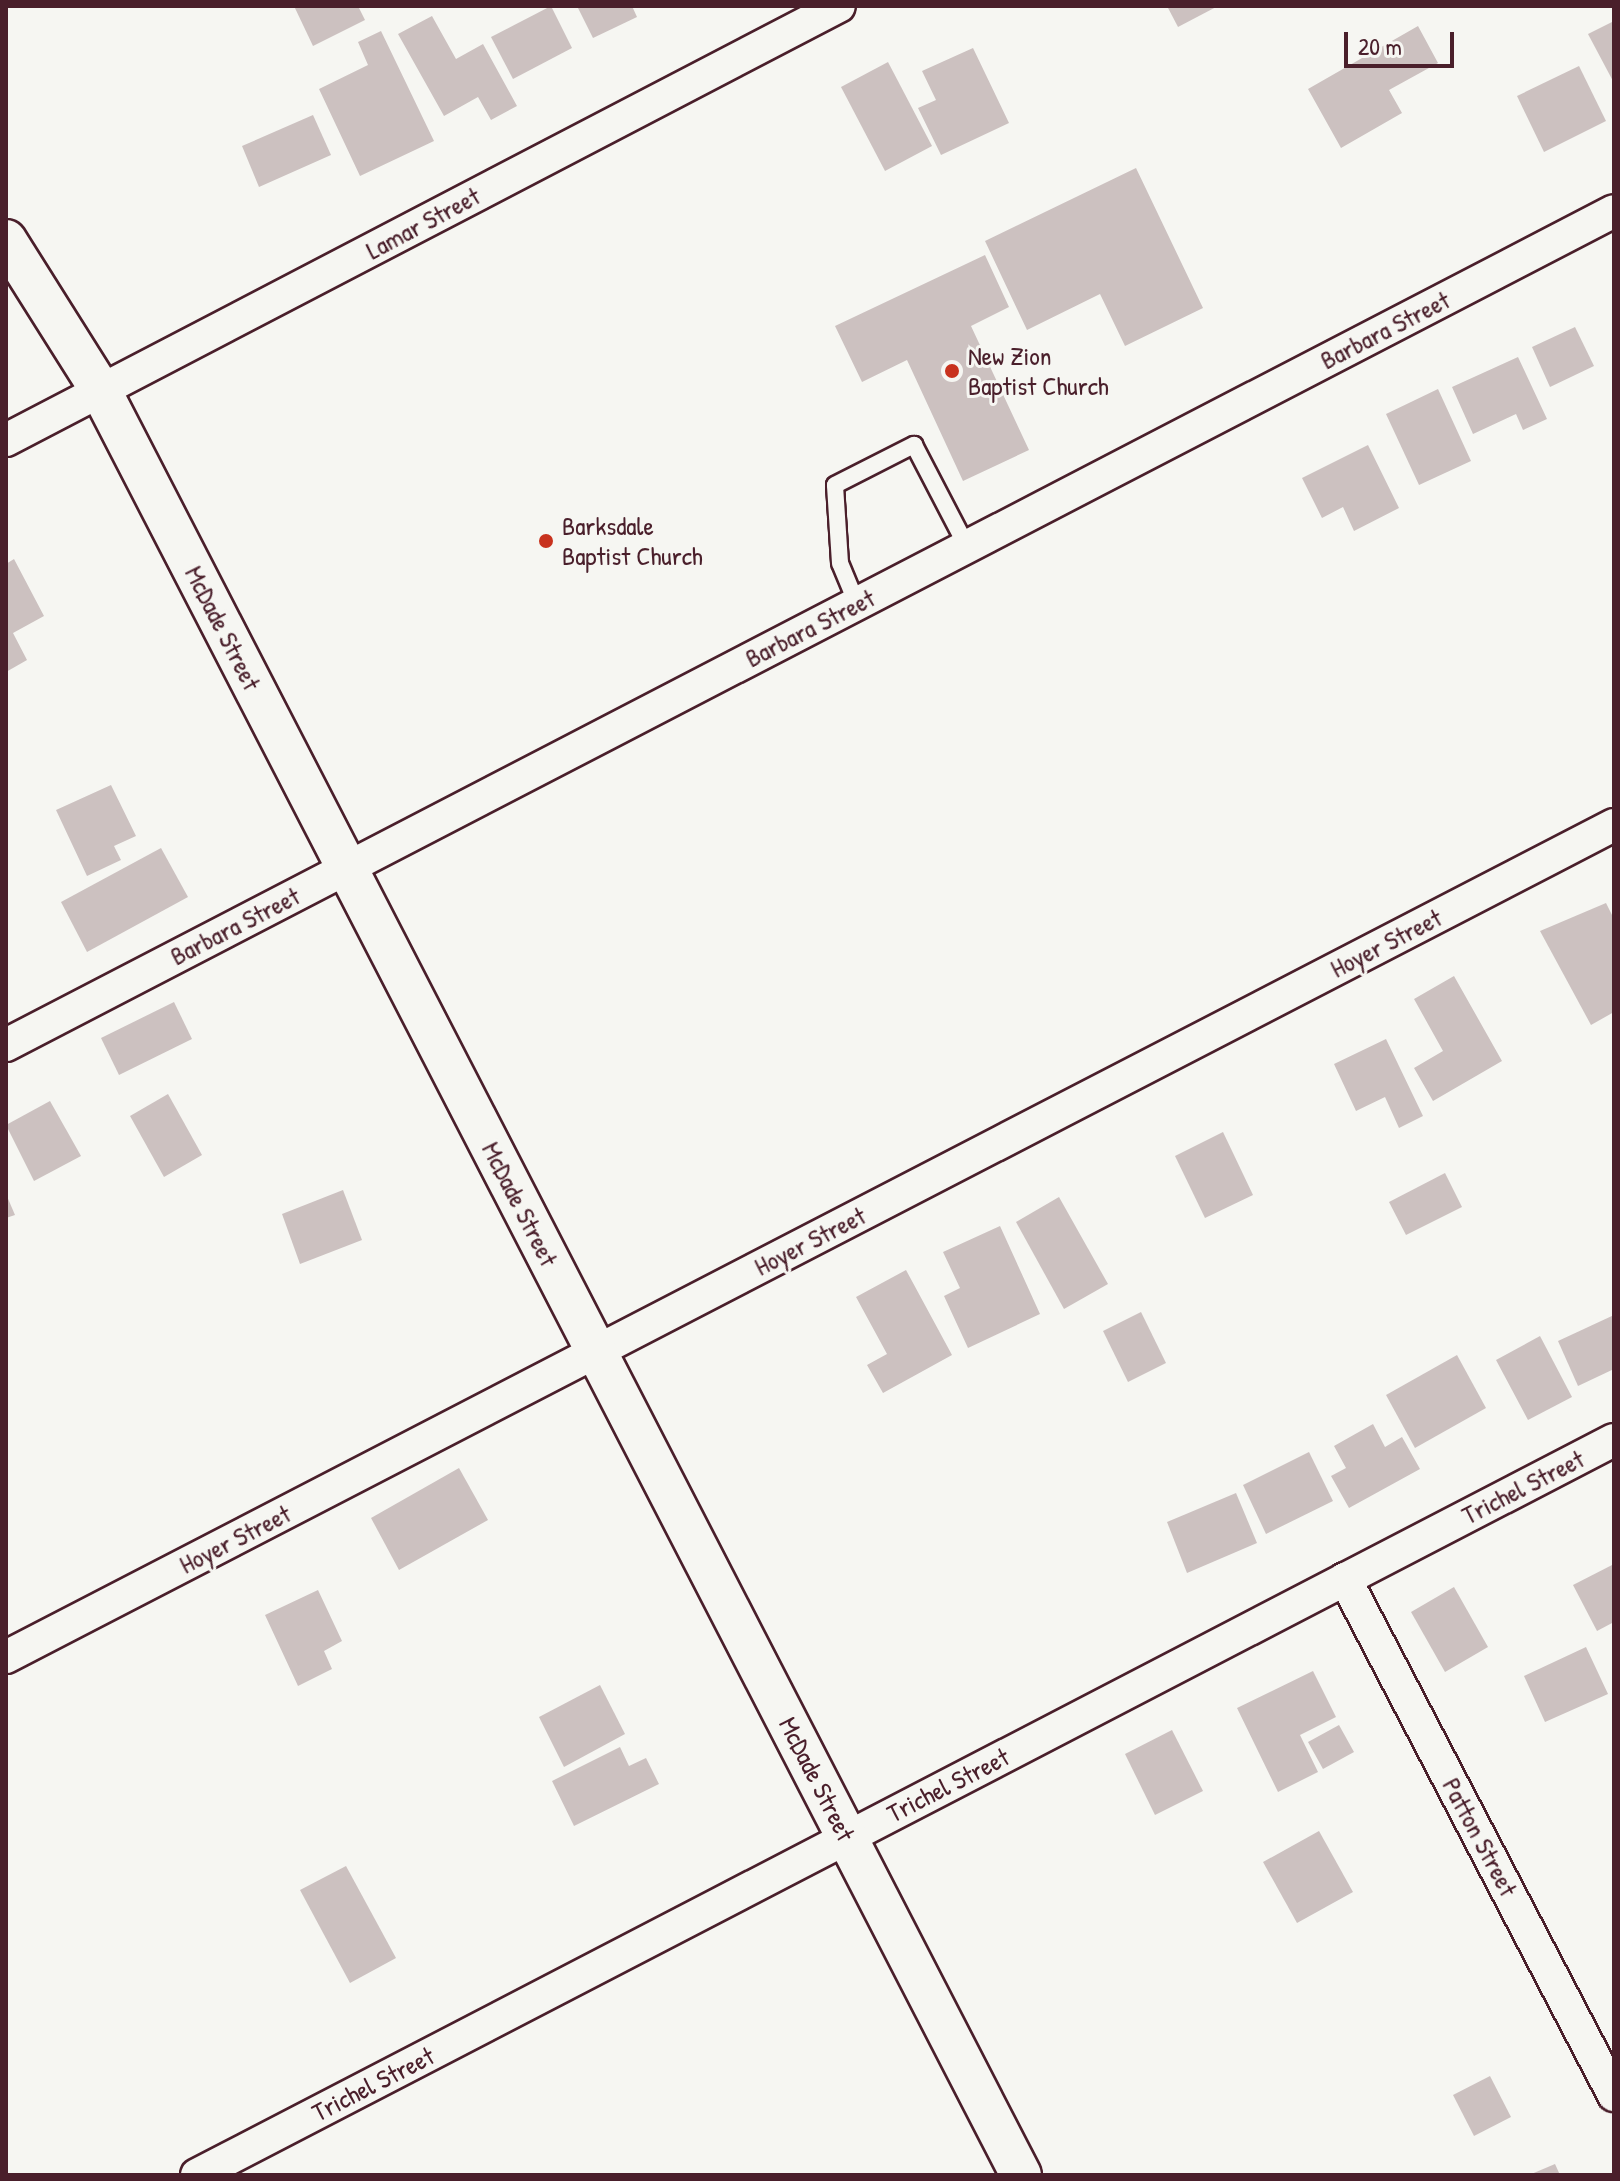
<!DOCTYPE html>
<style>
body{margin:0}
#map{position:relative;width:1620px;height:2181px;overflow:hidden;background:#f6f6f2;font-family:"Patrick Hand",sans-serif}
div>[style]{position:absolute}
.building>*{inset:0;background:#ccc1c0}
.roads{filter:drop-shadow(2px 0 #4a1f2b) drop-shadow(-2px 0 #4a1f2b) drop-shadow(0 2px #4a1f2b) drop-shadow(0 -2px #4a1f2b)}
.service>*{height:16px;margin:-8px;padding:0 8px;transform-origin:8px;border-radius:8px;background:#f6f6f2}
.minor>*{height:32px;margin:-16px;padding:0 16px;transform-origin:16px;border-radius:16px;background:#f6f6f2}
.tertiary>*{height:40px;margin:-20px;padding:0 20px;transform-origin:20px;border-radius:20px;background:#f6f6f2}
.dots>*{width:22px;height:22px;translate:-50% -50%;box-sizing:border-box;border:4px solid #f6f6f2;border-radius:50%}
span{translate:-50% -50%;white-space:nowrap;text-align:center;line-height:1.15;-webkit-text-stroke:6px #f6f6f2;paint-order:stroke}
.street-label{font-size:26px;color:#4a1f2b}
.poi-label{font-size:26px;color:#4a1f2b}
.left{translate:0 -50%;text-align:left}
.frame{position:absolute;inset:0;border:8px solid #4a1f2b;pointer-events:none}
.scale{position:absolute;left:1344px;top:32px;width:110px;height:36px;box-sizing:border-box;border:4px solid #4a1f2b;border-top:0;padding-left:10px;font-size:24px;line-height:28px;white-space:nowrap;color:#4a1f2b;-webkit-text-stroke:6px #f6f6f2;paint-order:stroke}
</style>
<div id="map">
<div class="building">
<i style="clip-path:polygon(294px 6px,358px 6px,365px 20px,313px 46px)"></i>
<i style="clip-path:polygon(551px 6px,572px 48px,513px 79px,491px 37px)"></i>
<i style="clip-path:polygon(577px 6px,632px 6px,637px 17px,593px 38px)"></i>
<i style="clip-path:polygon(1167px 6px,1218px 6px,1178px 27px)"></i>
<i style="clip-path:polygon(432px 16px,456px 59px,483px 44px,517px 106px,491px 120px,478px 97px,444px 116px,398px 34px)"></i>
<i style="clip-path:polygon(1614px 21px,1614px 83px,1588px 34px)"></i>
<i style="clip-path:polygon(1418px 26px,1438px 63px,1389px 90px,1402px 113px,1341px 148px,1308px 89px)"></i>
<i style="clip-path:polygon(381px 31px,434px 141px,360px 176px,319px 89px,368px 65px,358px 42px)"></i>
<i style="clip-path:polygon(973px 48px,1009px 123px,941px 155px,918px 108px,936px 100px,922px 71px)"></i>
<i style="clip-path:polygon(888px 62px,932px 146px,885px 171px,841px 87px)"></i>
<i style="clip-path:polygon(1579px 66px,1606px 121px,1544px 152px,1517px 96px)"></i>
<i style="clip-path:polygon(313px 115px,331px 155px,259px 187px,242px 146px)"></i>
<i style="clip-path:polygon(1136px 168px,1203px 308px,1125px 346px,1100px 294px,1027px 330px,985px 241px)"></i>
<i style="clip-path:polygon(985px 255px,1009px 307px,971px 326px,1029px 450px,963px 481px,907px 360px,862px 382px,835px 326px)"></i>
<i style="clip-path:polygon(1575px 327px,1594px 366px,1550px 387px,1532px 347px)"></i>
<i style="clip-path:polygon(1518px 357px,1547px 419px,1523px 430px,1516px 414px,1473px 434px,1452px 387px)"></i>
<i style="clip-path:polygon(1438px 389px,1471px 461px,1419px 485px,1386px 414px)"></i>
<i style="clip-path:polygon(1368px 445px,1399px 508px,1354px 531px,1343px 507px,1322px 518px,1302px 478px)"></i>
<i style="clip-path:polygon(14px 559px,44px 616px,13px 633px,27px 660px,6px 672px,6px 564px)"></i>
<i style="clip-path:polygon(111px 785px,136px 836px,114px 846px,121px 860px,87px 876px,56px 810px)"></i>
<i style="clip-path:polygon(161px 848px,188px 897px,87px 952px,61px 902px)"></i>
<i style="clip-path:polygon(1606px 903px,1614px 919px,1614px 1012px,1591px 1025px,1540px 931px)"></i>
<i style="clip-path:polygon(1454px 976px,1502px 1061px,1433px 1101px,1414px 1068px,1443px 1051px,1414px 999px)"></i>
<i style="clip-path:polygon(174px 1002px,192px 1039px,119px 1075px,101px 1038px)"></i>
<i style="clip-path:polygon(1386px 1039px,1423px 1116px,1399px 1128px,1385px 1097px,1356px 1111px,1334px 1064px)"></i>
<i style="clip-path:polygon(168px 1094px,202px 1155px,164px 1177px,130px 1116px)"></i>
<i style="clip-path:polygon(50px 1101px,81px 1156px,34px 1181px,6px 1125px)"></i>
<i style="clip-path:polygon(1223px 1132px,1253px 1195px,1205px 1218px,1175px 1156px)"></i>
<i style="clip-path:polygon(1445px 1173px,1462px 1207px,1406px 1235px,1389px 1202px)"></i>
<i style="clip-path:polygon(343px 1190px,362px 1240px,300px 1264px,282px 1214px)"></i>
<i style="clip-path:polygon(6px 1194px,15px 1215px,6px 1218px)"></i>
<i style="clip-path:polygon(1059px 1197px,1108px 1284px,1064px 1309px,1016px 1222px)"></i>
<i style="clip-path:polygon(1000px 1226px,1040px 1314px,968px 1348px,944px 1296px,960px 1288px,943px 1252px)"></i>
<i style="clip-path:polygon(906px 1270px,952px 1355px,883px 1393px,867px 1365px,887px 1354px,856px 1297px)"></i>
<i style="clip-path:polygon(1141px 1312px,1166px 1363px,1128px 1382px,1103px 1331px)"></i>
<i style="clip-path:polygon(1614px 1315px,1614px 1369px,1578px 1386px,1558px 1341px)"></i>
<i style="clip-path:polygon(1540px 1336px,1572px 1397px,1528px 1420px,1496px 1360px)"></i>
<i style="clip-path:polygon(1457px 1355px,1486px 1408px,1415px 1448px,1386px 1395px)"></i>
<i style="clip-path:polygon(1373px 1424px,1385px 1447px,1402px 1437px,1420px 1469px,1349px 1508px,1331px 1476px,1346px 1468px,1334px 1446px)"></i>
<i style="clip-path:polygon(1309px 1452px,1333px 1501px,1266px 1534px,1243px 1485px)"></i>
<i style="clip-path:polygon(459px 1468px,488px 1520px,399px 1570px,371px 1518px)"></i>
<i style="clip-path:polygon(1236px 1493px,1257px 1543px,1187px 1573px,1167px 1522px)"></i>
<i style="clip-path:polygon(1614px 1564px,1614px 1622px,1597px 1631px,1573px 1585px)"></i>
<i style="clip-path:polygon(1454px 1587px,1488px 1647px,1445px 1672px,1411px 1612px)"></i>
<i style="clip-path:polygon(318px 1590px,342px 1641px,324px 1651px,332px 1669px,298px 1686px,265px 1615px)"></i>
<i style="clip-path:polygon(1586px 1647px,1608px 1694px,1545px 1722px,1524px 1676px)"></i>
<i style="clip-path:polygon(1313px 1671px,1336px 1717px,1300px 1735px,1318px 1772px,1278px 1792px,1237px 1708px)"></i>
<i style="clip-path:polygon(600px 1685px,625px 1734px,564px 1767px,539px 1717px)"></i>
<i style="clip-path:polygon(1339px 1725px,1354px 1752px,1323px 1769px,1308px 1742px)"></i>
<i style="clip-path:polygon(1172px 1730px,1203px 1791px,1155px 1815px,1125px 1754px)"></i>
<i style="clip-path:polygon(620px 1747px,629px 1766px,646px 1758px,659px 1784px,574px 1826px,552px 1781px)"></i>
<i style="clip-path:polygon(1319px 1831px,1353px 1892px,1297px 1923px,1263px 1862px)"></i>
<i style="clip-path:polygon(346px 1866px,396px 1958px,350px 1983px,300px 1890px)"></i>
<i style="clip-path:polygon(1490px 2076px,1511px 2117px,1474px 2136px,1453px 2095px)"></i>
<i style="clip-path:polygon(1555px 2164px,1560px 2175px,1529px 2175px)"></i>
</div>
<div class="roads">
<div class="service">
<i style="left:857px;top:604px;width:44px;rotate:-112.5deg"></i>
<i style="left:840px;top:563px;width:78px;rotate:-93.7deg"></i>
<i style="left:835px;top:485px;width:89px;rotate:-26.9deg"></i>
<i style="left:914px;top:445px;width:115px;rotate:62.5deg"></i>
</div>
<div class="minor">
<i style="left:6px;top:440px;width:939px;rotate:-27.52deg"></i>
<i style="left:6px;top:1045px;width:1811px;rotate:-27.41deg"></i>
<i style="left:1345px;top:1579px;width:582px;rotate:62.47deg"></i>
<i style="left:6px;top:1657px;width:1810px;rotate:-27.36deg"></i>
<i style="left:197px;top:2175px;width:1596px;rotate:-27.42deg"></i>
</div>
<div class="tertiary">
<i style="left:6px;top:240px;width:178px;rotate:57.8deg"></i>
<i style="left:101px;top:391px;width:2007px;rotate:62.72deg"></i>
</div>
</div>
<div class="dots">
<i style="left:952px;top:371px;background:#c8321e"></i>
<i style="left:546px;top:541px;background:#c8321e"></i>
</div>
<div class="street-label">
<span style="left:423px;top:223px;rotate:-28deg">Lamar Street</span>
<span style="left:1385px;top:330px;rotate:-27deg">Barbara Street</span>
<span style="left:223px;top:628px;rotate:63deg">McDade Street</span>
<span style="left:810px;top:628px;rotate:-27deg">Barbara Street</span>
<span style="left:235px;top:926px;rotate:-27deg">Barbara Street</span>
<span style="left:1386px;top:943px;rotate:-27deg">Hoyer Street</span>
<span style="left:520px;top:1204px;rotate:63deg">McDade Street</span>
<span style="left:810px;top:1241px;rotate:-27deg">Hoyer Street</span>
<span style="left:1523px;top:1487px;rotate:-27deg">Trichel Street</span>
<span style="left:235px;top:1539px;rotate:-27deg">Hoyer Street</span>
<span style="left:817px;top:1779px;rotate:63deg">McDade Street</span>
<span style="left:948px;top:1785px;rotate:-27deg">Trichel Street</span>
<span style="left:1480px;top:1837px;rotate:62deg">Patton Street</span>
<span style="left:373px;top:2084px;rotate:-27deg">Trichel Street</span>
</div>
<div class="poi-label">
<span class="left" style="left:968px;top:371px">New Zion<br>Baptist Church</span>
<span class="left" style="left:562px;top:541px">Barksdale<br>Baptist Church</span>
</div>
<div class="frame"></div>
<div class="scale">20 m</div>
</div>
